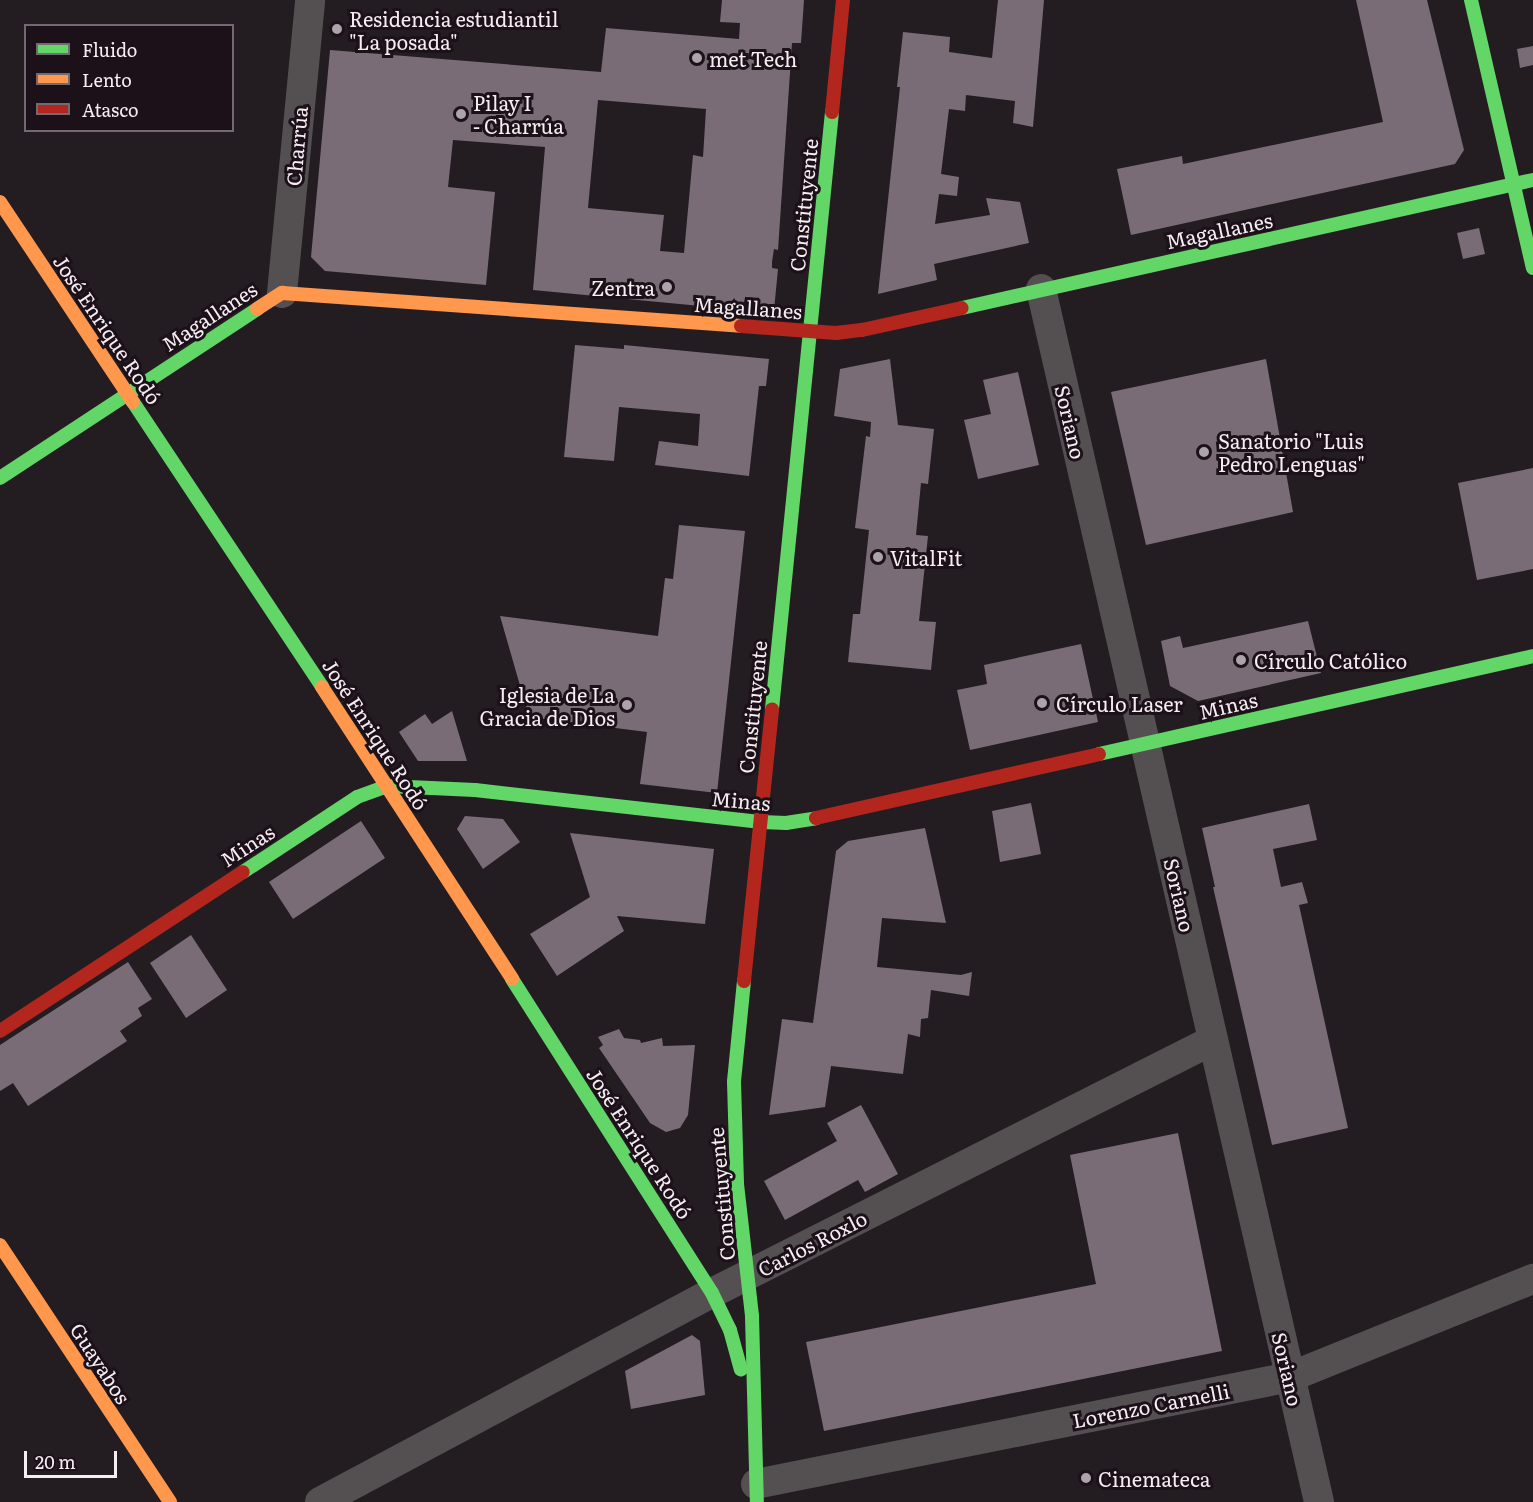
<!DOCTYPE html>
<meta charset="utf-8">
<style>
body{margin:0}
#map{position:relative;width:1533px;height:1502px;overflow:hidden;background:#231d22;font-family:Literata,serif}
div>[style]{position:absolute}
.building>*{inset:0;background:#796c76}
.street>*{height:30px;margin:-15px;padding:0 15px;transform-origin:15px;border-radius:15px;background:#545052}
.fast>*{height:14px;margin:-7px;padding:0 7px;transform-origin:7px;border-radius:7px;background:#63d668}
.slow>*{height:14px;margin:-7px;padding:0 7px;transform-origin:7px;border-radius:7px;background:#ff974d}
.jam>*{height:14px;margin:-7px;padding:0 7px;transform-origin:7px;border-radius:7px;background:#b3261e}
.dots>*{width:16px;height:16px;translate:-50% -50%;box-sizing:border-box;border:3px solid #1c1119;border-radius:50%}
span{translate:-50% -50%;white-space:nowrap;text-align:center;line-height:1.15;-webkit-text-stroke:6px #1c1119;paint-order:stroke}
.poi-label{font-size:20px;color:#f6edf3}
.left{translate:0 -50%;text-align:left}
.right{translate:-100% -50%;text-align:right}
.street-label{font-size:20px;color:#f6edf3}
.legend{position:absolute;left:24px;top:24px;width:210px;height:108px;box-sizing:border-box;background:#1c1119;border:2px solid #736970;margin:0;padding:8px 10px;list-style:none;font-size:18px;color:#f6edf3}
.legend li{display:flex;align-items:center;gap:12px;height:30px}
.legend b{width:30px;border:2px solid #736970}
.scale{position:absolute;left:24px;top:1451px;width:93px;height:27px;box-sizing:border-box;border:3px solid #f6edf3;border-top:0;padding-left:8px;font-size:18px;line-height:21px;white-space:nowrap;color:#f6edf3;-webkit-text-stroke:4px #1c1119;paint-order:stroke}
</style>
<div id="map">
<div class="building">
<i style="clip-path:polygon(evenodd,722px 0,804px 0,801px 43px,792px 43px,778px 250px,774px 249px,772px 262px,772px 268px,778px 269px,774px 310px,766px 309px,765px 313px,710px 311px,711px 307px,533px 290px,545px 147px,453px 140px,448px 187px,495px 192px,486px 285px,325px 271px,311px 257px,330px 50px,601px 72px,606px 28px,739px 39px,740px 23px,720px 22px,722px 0,598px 100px,706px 109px,703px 157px,693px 155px,684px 253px,660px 251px,664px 215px,588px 208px,598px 100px)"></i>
<i style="clip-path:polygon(998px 0,1044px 0,1033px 127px,1013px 123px,1015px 101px,966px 95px,965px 111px,949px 109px,941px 174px,959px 177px,957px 196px,939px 194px,935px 224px,990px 215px,986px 198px,1020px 202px,1029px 243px,934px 264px,937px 280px,878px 294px,900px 87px,897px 87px,903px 32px,950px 37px,949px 52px,992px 58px)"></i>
<i style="clip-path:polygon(1356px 0,1427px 0,1464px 150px,1455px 164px,1131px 235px,1117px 169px,1182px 156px,1183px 164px,1383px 122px)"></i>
<i style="clip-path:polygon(1533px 46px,1533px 65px,1520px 68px,1517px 49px)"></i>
<i style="clip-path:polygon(1479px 228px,1485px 254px,1463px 259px,1457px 233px)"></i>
<i style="clip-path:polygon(575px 345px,624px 349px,624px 345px,769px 359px,766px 386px,759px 386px,749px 476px,655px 465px,659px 441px,698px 446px,700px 414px,619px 407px,614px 461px,564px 457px)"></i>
<i style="clip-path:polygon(890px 359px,898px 425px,934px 429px,928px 484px,921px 483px,916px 535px,928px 536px,919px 621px,936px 622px,931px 670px,848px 662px,853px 614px,860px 614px,869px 530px,855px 528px,866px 436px,870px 437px,871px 422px,834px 416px,840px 369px)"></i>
<i style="clip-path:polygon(1266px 359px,1293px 512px,1146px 545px,1111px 392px)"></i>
<i style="clip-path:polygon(1018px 372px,1039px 465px,978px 479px,964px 420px,991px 414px,983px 380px)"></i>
<i style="clip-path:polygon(1533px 468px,1533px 569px,1477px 580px,1458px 483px)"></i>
<i style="clip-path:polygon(679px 525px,745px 531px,717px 793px,640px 784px,647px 732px,529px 717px,500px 616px,658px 636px,665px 578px,673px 579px)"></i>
<i style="clip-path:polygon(1308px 621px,1321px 673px,1198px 701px,1170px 686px,1161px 641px,1180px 636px,1183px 648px)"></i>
<i style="clip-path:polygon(1081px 644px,1098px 722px,970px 750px,957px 690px,987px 684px,984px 665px)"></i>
<i style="clip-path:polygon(452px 711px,467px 761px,418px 761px,399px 732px,425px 714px,432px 724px)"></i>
<i style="clip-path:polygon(1031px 803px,1041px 854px,1000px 862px,992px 811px)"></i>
<i style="clip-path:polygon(1309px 804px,1317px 840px,1273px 849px,1281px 887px,1302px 882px,1308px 903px,1299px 905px,1348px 1128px,1272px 1145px,1213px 887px,1215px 887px,1202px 828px)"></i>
<i style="clip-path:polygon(465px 816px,503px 819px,520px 842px,483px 869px,457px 829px)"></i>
<i style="clip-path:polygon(361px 821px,385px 858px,293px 919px,269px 882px)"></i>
<i style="clip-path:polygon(925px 828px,946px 923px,882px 918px,877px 967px,961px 975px,972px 972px,969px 996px,931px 990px,928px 1018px,921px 1019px,920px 1037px,908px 1034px,903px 1074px,831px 1066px,825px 1107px,769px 1115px,782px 1019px,813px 1023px,836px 851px,848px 841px)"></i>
<i style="clip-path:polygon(570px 833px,714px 849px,705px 924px,617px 916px,624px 931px,557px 976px,530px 934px,590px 897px)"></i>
<i style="clip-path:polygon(191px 935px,227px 990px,186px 1018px,150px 963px)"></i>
<i style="clip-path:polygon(128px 962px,152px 999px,138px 1008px,142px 1016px,120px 1031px,127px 1041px,28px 1106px,13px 1083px,0 1091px,0 1045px)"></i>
<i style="clip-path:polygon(619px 1029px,624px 1038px,640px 1040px,641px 1043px,662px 1038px,663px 1046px,695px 1045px,688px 1115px,680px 1128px,666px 1132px,650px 1123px,599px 1048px,603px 1045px,598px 1037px)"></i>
<i style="clip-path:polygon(861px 1105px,898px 1174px,865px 1192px,858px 1180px,785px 1220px,764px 1181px,837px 1141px,827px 1123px)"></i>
<i style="clip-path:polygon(1178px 1133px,1222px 1351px,824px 1431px,806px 1342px,1096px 1284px,1070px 1155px)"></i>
<i style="clip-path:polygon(692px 1335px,700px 1341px,705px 1395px,631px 1409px,625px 1371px)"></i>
</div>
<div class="street">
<i style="left:1041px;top:289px;width:1244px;rotate:77.09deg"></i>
<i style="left:282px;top:293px;width:294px;rotate:-84.5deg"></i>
<i style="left:756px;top:1484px;width:545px;rotate:-11.33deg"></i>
<i style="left:1290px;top:1377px;width:262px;rotate:-22deg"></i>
<i style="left:320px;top:1502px;width:444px;rotate:-28.1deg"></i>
<i style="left:712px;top:1293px;width:561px;rotate:-26.79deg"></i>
</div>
<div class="fast">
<i style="left:1471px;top:0;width:275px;rotate:77deg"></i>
<i style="left:962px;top:308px;width:585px;rotate:-12.64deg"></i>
<i style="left:133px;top:402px;width:342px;rotate:56.4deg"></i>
<i style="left:0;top:478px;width:308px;rotate:-33.3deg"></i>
<i style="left:772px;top:709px;width:600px;rotate:-84.26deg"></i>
<i style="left:1099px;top:754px;width:445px;rotate:-12.7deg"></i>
<i style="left:243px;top:872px;width:136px;rotate:-33.3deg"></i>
<i style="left:357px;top:797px;width:32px;rotate:-20deg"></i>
<i style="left:387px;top:786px;width:88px;rotate:2.6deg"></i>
<i style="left:475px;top:790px;width:286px;rotate:6.4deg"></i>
<i style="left:759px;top:822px;width:27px;rotate:2deg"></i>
<i style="left:786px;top:823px;width:30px;rotate:-9deg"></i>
<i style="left:512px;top:979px;width:372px;rotate:57.5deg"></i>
<i style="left:712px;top:1293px;width:41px;rotate:64.1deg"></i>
<i style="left:730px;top:1330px;width:41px;rotate:74.6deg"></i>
<i style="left:744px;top:981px;width:101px;rotate:95.7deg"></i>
<i style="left:734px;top:1082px;width:102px;rotate:88.3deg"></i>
<i style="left:737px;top:1184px;width:133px;rotate:83.5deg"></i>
<i style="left:752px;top:1316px;width:186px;rotate:88.5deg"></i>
</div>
<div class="slow">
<i style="left:0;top:202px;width:240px;rotate:56.4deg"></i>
<i style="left:257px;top:309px;width:30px;rotate:-33deg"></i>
<i style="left:282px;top:293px;width:460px;rotate:4.1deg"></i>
<i style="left:322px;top:687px;width:348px;rotate:56.9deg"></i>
<i style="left:0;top:1245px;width:308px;rotate:56.5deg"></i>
</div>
<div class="jam">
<i style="left:832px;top:112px;width:113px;rotate:-84.4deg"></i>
<i style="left:741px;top:326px;width:95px;rotate:4.2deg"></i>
<i style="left:836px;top:333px;width:26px;rotate:-7deg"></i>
<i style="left:862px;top:330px;width:102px;rotate:-12.4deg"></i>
<i style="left:816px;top:818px;width:290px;rotate:-12.7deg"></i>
<i style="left:744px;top:981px;width:273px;rotate:-84.1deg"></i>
<i style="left:0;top:1031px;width:290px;rotate:-33.2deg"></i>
</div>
<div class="dots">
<i style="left:337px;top:29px;background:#aca4aa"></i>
<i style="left:697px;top:58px;background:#aca4aa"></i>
<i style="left:461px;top:114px;background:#aca4aa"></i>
<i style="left:667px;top:287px;background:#aca4aa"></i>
<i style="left:1204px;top:452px;background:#aca4aa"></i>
<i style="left:878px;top:557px;background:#aca4aa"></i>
<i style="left:1241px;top:660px;background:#aca4aa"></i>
<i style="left:1042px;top:703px;background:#aca4aa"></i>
<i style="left:627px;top:705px;background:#aca4aa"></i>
<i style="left:1086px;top:1478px;background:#aca4aa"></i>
</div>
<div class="poi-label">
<span class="left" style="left:349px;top:30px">Residencia estudiantil<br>"La posada"</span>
<span class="left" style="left:709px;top:58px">met Tech</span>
<span class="left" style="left:473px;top:114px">Pilay I<br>- Charrúa</span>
<span class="right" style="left:655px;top:287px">Zentra</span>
<span class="left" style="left:1218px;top:452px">Sanatorio "Luis<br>Pedro Lenguas"</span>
<span class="left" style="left:890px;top:557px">VitalFit</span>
<span class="left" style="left:1254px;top:660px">Círculo Católico</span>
<span class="right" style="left:615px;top:706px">Iglesia de La<br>Gracia de Dios</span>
<span class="left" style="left:1056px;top:703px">Círculo Laser</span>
<span class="left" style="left:1098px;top:1478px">Cinemateca</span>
</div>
<div class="street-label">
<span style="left:296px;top:146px;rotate:-85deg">Charrúa</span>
<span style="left:803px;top:205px;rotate:-84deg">Constituyente</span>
<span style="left:1219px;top:230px;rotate:-12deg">Magallanes</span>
<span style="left:748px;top:307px;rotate:4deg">Magallanes</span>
<span style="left:209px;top:316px;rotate:-33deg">Magallanes</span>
<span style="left:108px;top:329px;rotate:56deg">José Enrique Rodó</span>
<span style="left:1071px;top:422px;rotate:77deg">Soriano</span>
<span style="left:1228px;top:705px;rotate:-13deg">Minas</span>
<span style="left:752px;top:707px;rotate:-84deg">Constituyente</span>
<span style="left:376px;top:734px;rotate:57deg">José Enrique Rodó</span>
<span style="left:741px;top:800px;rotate:5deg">Minas</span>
<span style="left:247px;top:845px;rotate:-33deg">Minas</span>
<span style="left:1180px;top:895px;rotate:77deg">Soriano</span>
<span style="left:640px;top:1143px;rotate:57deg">José Enrique Rodó</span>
<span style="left:721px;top:1194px;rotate:-95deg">Constituyente</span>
<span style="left:812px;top:1243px;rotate:-27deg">Carlos Roxlo</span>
<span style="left:101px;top:1363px;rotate:57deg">Guayabos</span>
<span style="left:1288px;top:1369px;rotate:77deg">Soriano</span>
<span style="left:1151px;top:1405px;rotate:-11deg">Lorenzo Carnelli</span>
</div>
<ul class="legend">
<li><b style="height:8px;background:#63d668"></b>Fluido</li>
<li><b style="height:8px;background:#ff974d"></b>Lento</li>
<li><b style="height:8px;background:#b3261e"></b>Atasco</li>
</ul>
<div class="scale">20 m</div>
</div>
